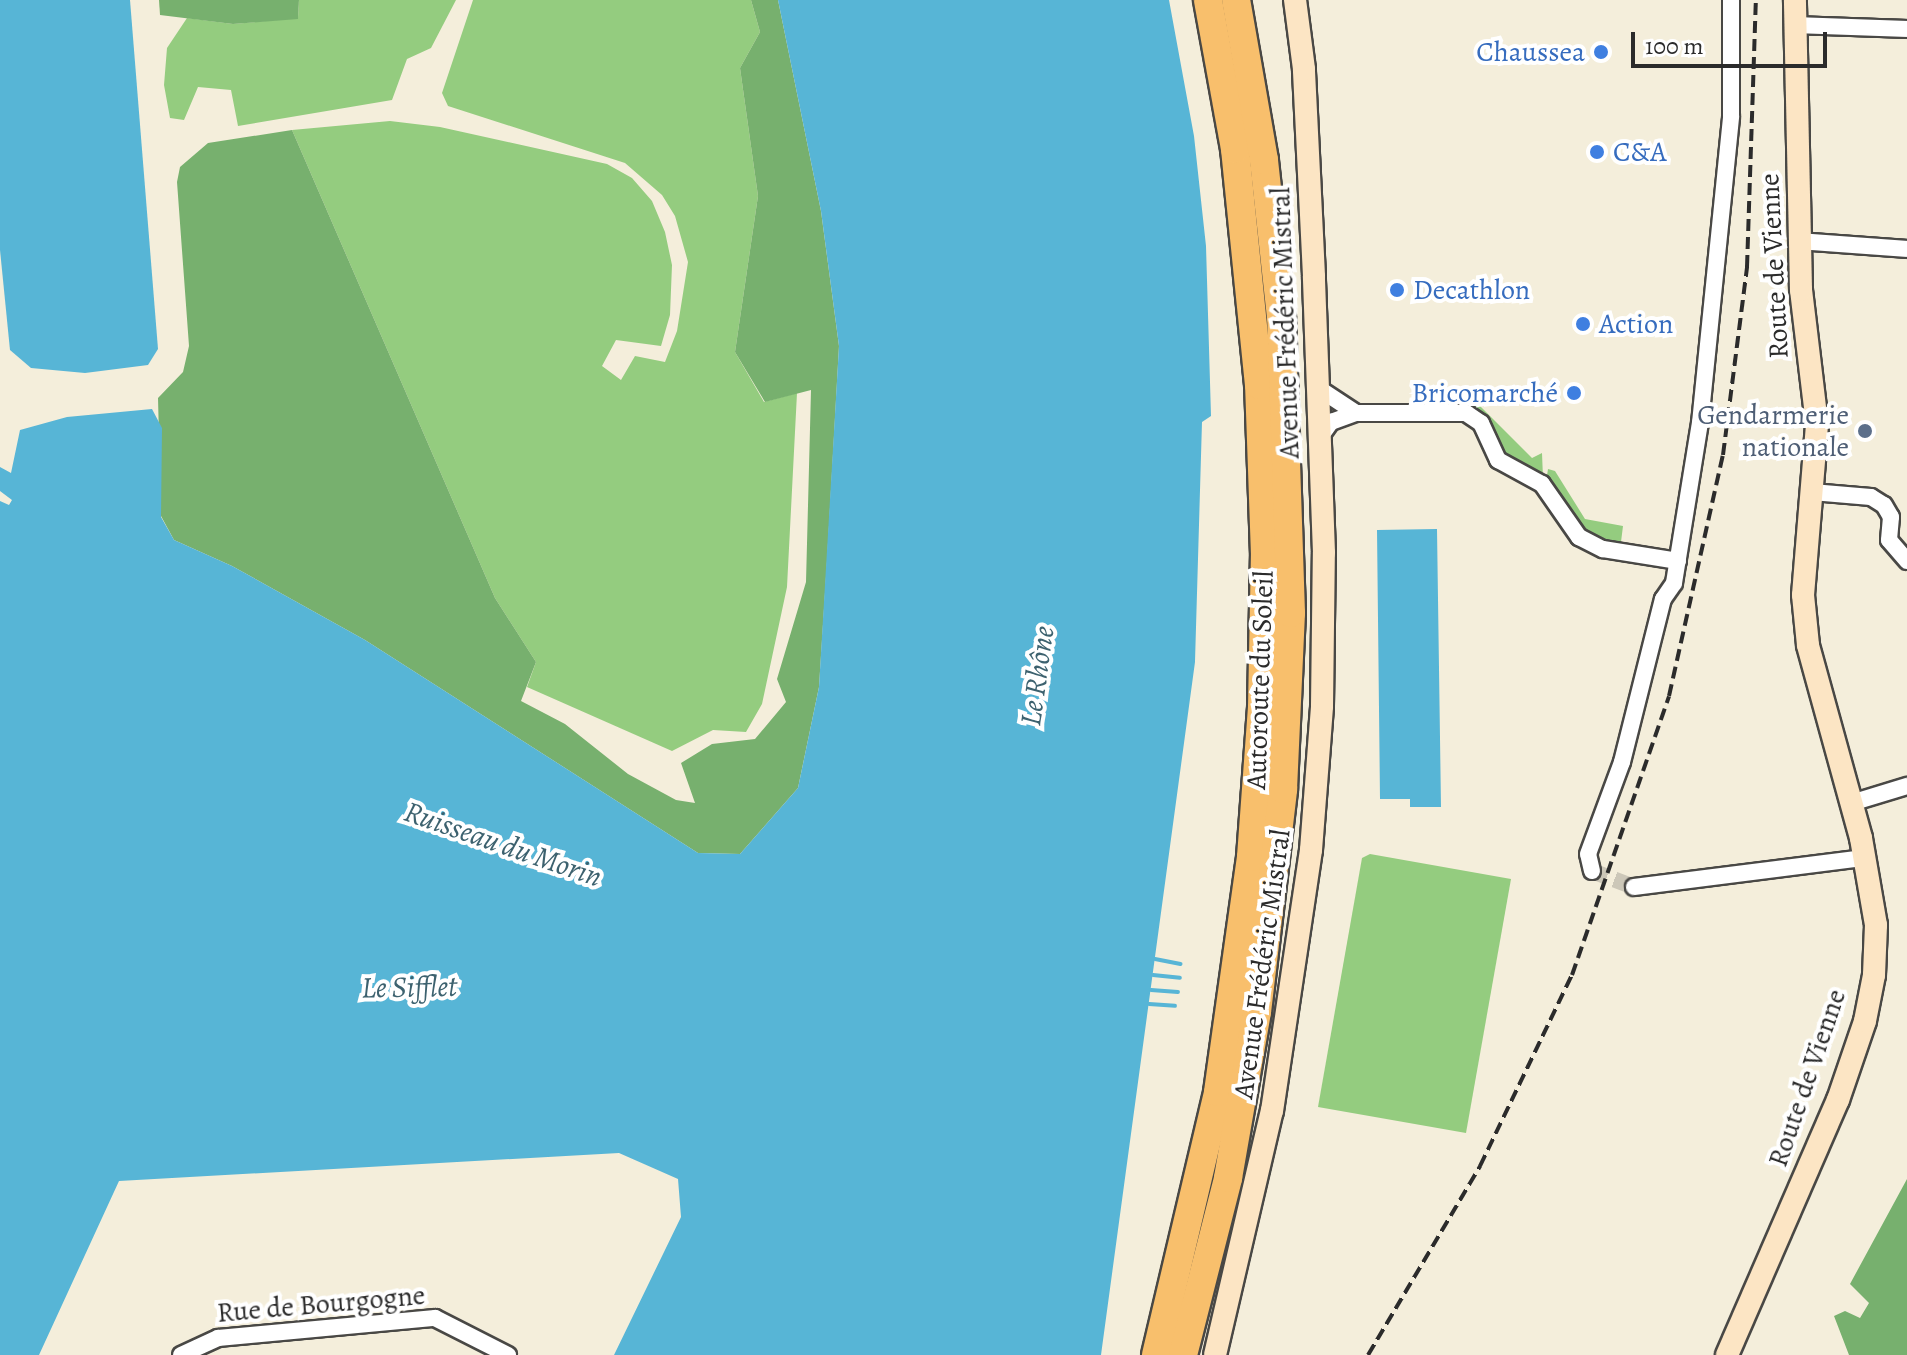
<!DOCTYPE html>
<meta charset="utf-8">
<style>
body{margin:0}
#map{position:relative;width:1907px;height:1355px;overflow:hidden;background:#f4eedb;font-family:Alegreya,serif}
div>[style]{position:absolute}
.green>*{inset:0;background:#94cc7f}
.forest>*{inset:0;background:#77b06e}
.water>*{inset:0;background:#57b5d6}
.stream>*{height:4px;margin:-2px;padding:0 2px;transform-origin:2px;border-radius:2px;background:#57b5d6}
.street-tunnel>*{height:16px;margin-top:-8px;transform-origin:0;background:repeating-linear-gradient(90deg,#ccc7b8 0 16px,transparent 0 24px)}
.roads{filter:drop-shadow(2px 0 #494845) drop-shadow(-2px 0 #494845) drop-shadow(0 2px #494845) drop-shadow(0 -2px #494845)}
.street>*{height:16px;margin:-8px;padding:0 8px;transform-origin:8px;border-radius:8px;background:#fff}
.secondary>*{height:22px;margin:-11px;padding:0 11px;transform-origin:11px;border-radius:11px;background:#fce5c4}
.highway>*{height:28px;margin:-14px;padding:0 14px;transform-origin:14px;border-radius:14px;background:#f8bf6c}
.rail>*{height:4px;margin-top:-2px;transform-origin:0;background:repeating-linear-gradient(90deg,#2b2b2b 0 12px,transparent 0 18px)}
.dots>*{width:22px;height:22px;translate:-50% -50%;box-sizing:border-box;border:4px solid #fff;border-radius:50%}
span{translate:-50% -50%;white-space:nowrap;text-align:center;line-height:1.15;-webkit-text-stroke:8px #fff;paint-order:stroke}
.shop-label{font-size:28px;color:#366cbe}
.right{translate:-100% -50%;text-align:right}
.left{translate:0 -50%;text-align:left}
.street-label{font-size:28px;color:#2b2b2b}
.service-label{font-size:28px;color:#4e5e75}
.water-label{font-size:30px;color:#3d626f;font-style:italic}
.scale{position:absolute;left:1631px;top:32px;width:196px;height:36px;box-sizing:border-box;border:4px solid #2b2b2b;border-top:0;padding-left:10px;font-size:24px;line-height:28px;white-space:nowrap;color:#2b2b2b;-webkit-text-stroke:6px #fff;paint-order:stroke}
</style>
<div id="map">
<div class="green">
<i style="clip-path:polygon(299px 0,456px 0,431px 48px,407px 59px,392px 100px,238px 126px,231px 90px,198px 87px,184px 120px,170px 118px,164px 85px,167px 48px,187px 18px,233px 24px,298px 18px)"></i>
<i style="clip-path:polygon(473px 0,751px 0,760px 32px,740px 68px,758px 196px,735px 352px,764px 402px,797px 393px,787px 587px,762px 704px,746px 732px,713px 730px,672px 751px,527px 687px,536px 662px,495px 598px,292px 130px,390px 121px,440px 127px,607px 164px,632px 178px,652px 201px,665px 232px,672px 265px,670px 315px,661px 346px,616px 340px,602px 366px,621px 380px,635px 356px,665px 362px,677px 331px,688px 262px,675px 216px,662px 195px,625px 163px,448px 106px,442px 93px)"></i>
<i style="clip-path:polygon(1466px 398px,1487px 398px,1480px 406px,1532px 458px,1542px 453px,1543px 478px,1501px 453px,1462px 404px)"></i>
<i style="clip-path:polygon(1548px 469px,1555px 471px,1585px 519px,1623px 526px,1621px 542px,1657px 549px,1586px 538px,1546px 482px)"></i>
<i style="clip-path:polygon(1370px 854px,1511px 879px,1466px 1133px,1318px 1107px,1362px 858px)"></i>
</div>
<div class="forest">
<i style="clip-path:polygon(159px 0,299px 0,298px 19px,233px 24px,160px 15px)"></i>
<i style="clip-path:polygon(751px 0,778px 0,821px 211px,839px 346px,827px 561px,819px 687px,798px 788px,740px 854px,698px 853px,365px 640px,232px 566px,174px 540px,161px 516px,158px 398px,183px 372px,189px 346px,177px 182px,180px 167px,208px 143px,292px 130px,495px 598px,536px 662px,521px 701px,565px 724px,628px 774px,676px 800px,695px 803px,681px 763px,712px 744px,755px 739px,786px 702px,777px 679px,806px 582px,811px 390px,765px 402px,735px 352px,758px 196px,740px 68px,760px 32px)"></i>
<i style="clip-path:polygon(1907px 1179px,1907px 1355px,1849px 1355px,1834px 1316px,1845px 1311px,1860px 1318px,1869px 1303px,1850px 1284px)"></i>
</div>
<div class="water">
<i style="clip-path:polygon(0 0,130px 0,158px 349px,148px 365px,85px 373px,31px 368px,10px 350px,0 250px)"></i>
<i style="clip-path:polygon(778px 0,1169px 0,1194px 136px,1206px 246px,1211px 416px,1202px 422px,1195px 662px,1101px 1355px,614px 1355px,681px 1217px,678px 1179px,619px 1153px,119px 1181px,39px 1355px,0 1355px,0 501px,9px 505px,12px 500px,0 491px,0 467px,11px 473px,20px 430px,67px 417px,152px 409px,162px 428px,161px 517px,174px 540px,232px 566px,365px 640px,698px 853px,740px 854px,798px 788px,819px 687px,839px 346px,821px 211px)"></i>
<i style="clip-path:polygon(1437px 529px,1441px 807px,1410px 807px,1410px 799px,1380px 799px,1377px 530px)"></i>
</div>
<div class="stream">
<i style="left:1155px;top:959px;width:26px;rotate:11deg"></i>
<i style="left:1153px;top:975px;width:27px;rotate:6deg"></i>
<i style="left:1151px;top:990px;width:27px;rotate:4deg"></i>
<i style="left:1149px;top:1004px;width:26px;rotate:4deg"></i>
</div>
<div class="street-tunnel">
<i style="left:1592px;top:871px;width:45px;rotate:20.9deg"></i>
</div>
<div class="roads">
<div class="street">
<i style="left:1795px;top:25px;width:112px;rotate:2deg"></i>
<i style="left:1799px;top:241px;width:108px;rotate:4.2deg"></i>
<i style="left:1318px;top:388px;width:45px;rotate:33.3deg"></i>
<i style="left:1320px;top:437px;width:19px;rotate:-54deg"></i>
<i style="left:1331px;top:422px;width:27px;rotate:-20deg"></i>
<i style="left:1356px;top:413px;width:110px"></i>
<i style="left:1466px;top:413px;width:18px;rotate:34deg"></i>
<i style="left:1481px;top:423px;width:41px;rotate:65.3deg"></i>
<i style="left:1498px;top:460px;width:50px;rotate:28.6deg"></i>
<i style="left:1542px;top:484px;width:65px;rotate:55.1deg"></i>
<i style="left:1579px;top:537px;width:27px;rotate:27deg"></i>
<i style="left:1603px;top:549px;width:76px;rotate:9.1deg"></i>
<i style="left:1812px;top:492px;width:59px;rotate:4.8deg"></i>
<i style="left:1871px;top:497px;width:15px;rotate:32deg"></i>
<i style="left:1884px;top:505px;width:14px;rotate:60deg"></i>
<i style="left:1891px;top:517px;width:23px;rotate:95deg"></i>
<i style="left:1889px;top:540px;width:28px;rotate:49deg"></i>
<i style="left:1851px;top:803px;width:59px;rotate:-16.9deg"></i>
<i style="left:1592px;top:871px;width:17px;rotate:-103deg"></i>
<i style="left:1588px;top:854px;width:98px;rotate:-69.7deg"></i>
<i style="left:1622px;top:762px;width:168px;rotate:-75.9deg"></i>
<i style="left:1663px;top:599px;width:19px;rotate:-55deg"></i>
<i style="left:1674px;top:583px;width:162px;rotate:-80.8deg"></i>
<i style="left:1700px;top:423px;width:309px;rotate:-84.2deg"></i>
<i style="left:1731px;top:116px;width:116px;rotate:-90deg"></i>
<i style="left:1634px;top:887px;width:232px;rotate:-7.2deg"></i>
<i style="left:181px;top:1355px;width:41px;rotate:-24.7deg"></i>
<i style="left:218px;top:1338px;width:218px;rotate:-5.3deg"></i>
<i style="left:435px;top:1318px;width:82px;rotate:26.9deg"></i>
</div>
<div class="secondary">
<i style="left:1215px;top:1355px;width:251px;rotate:-76.9deg"></i>
<i style="left:1272px;top:1111px;width:264px;rotate:-81.5deg"></i>
<i style="left:1311px;top:850px;width:144px;rotate:-85.6deg"></i>
<i style="left:1322px;top:706px;width:153px;rotate:-89.3deg"></i>
<i style="left:1324px;top:553px;width:277px;rotate:-92.1deg"></i>
<i style="left:1314px;top:276px;width:207px;rotate:-92.8deg"></i>
<i style="left:1304px;top:69px;width:70px;rotate:-97.4deg"></i>
<i style="left:1727px;top:1355px;width:278px;rotate:-66.5deg"></i>
<i style="left:1838px;top:1100px;width:83px;rotate:-71.1deg"></i>
<i style="left:1865px;top:1021px;width:47px;rotate:-78.9deg"></i>
<i style="left:1874px;top:975px;width:50px;rotate:-87.7deg"></i>
<i style="left:1876px;top:925px;width:88px;rotate:-99.8deg"></i>
<i style="left:1861px;top:838px;width:200px;rotate:-105.4deg"></i>
<i style="left:1808px;top:645px;width:50px;rotate:-95.7deg"></i>
<i style="left:1803px;top:595px;width:172px;rotate:-85.3deg"></i>
<i style="left:1817px;top:424px;width:135px;rotate:-96.8deg"></i>
<i style="left:1801px;top:290px;width:290px;rotate:-91.2deg"></i>
</div>
<div class="highway">
<i style="left:1156px;top:1355px;width:270px;rotate:-76.7deg"></i>
<i style="left:1218px;top:1092px;width:237px;rotate:-82deg"></i>
<i style="left:1251px;top:857px;width:149px;rotate:-85.8deg"></i>
<i style="left:1262px;top:708px;width:153px;rotate:-88.9deg"></i>
<i style="left:1265px;top:555px;width:170px;rotate:-92deg"></i>
<i style="left:1259px;top:385px;width:237px;rotate:-95.8deg"></i>
<i style="left:1235px;top:149px;width:151px;rotate:-100.3deg"></i>
<i style="left:1183px;top:1355px;width:183px;rotate:-75.7deg"></i>
<i style="left:1228px;top:1178px;width:169px;rotate:-80.1deg"></i>
<i style="left:1257px;top:1012px;width:225px;rotate:-83.3deg"></i>
<i style="left:1283px;top:789px;width:176px;rotate:-87.4deg"></i>
<i style="left:1291px;top:613px;width:296px;rotate:-91.9deg"></i>
<i style="left:1281px;top:317px;width:158px;rotate:-96.2deg"></i>
<i style="left:1264px;top:160px;width:162px;rotate:-99.9deg"></i>
</div>
</div>
<div class="rail">
<i style="left:1368px;top:1355px;width:220px;rotate:-59.3deg"></i>
<i style="left:1480px;top:1166px;width:212px;rotate:-64.3deg"></i>
<i style="left:1572px;top:975px;width:295px;rotate:-70.8deg"></i>
<i style="left:1669px;top:696px;width:247px;rotate:-77.4deg"></i>
<i style="left:1723px;top:455px;width:190px;rotate:-82.7deg"></i>
<i style="left:1747px;top:267px;width:267px;rotate:-88.1deg"></i>
</div>
<div class="dots">
<i style="left:1601px;top:52px;background:#3f7fe0"></i>
<i style="left:1597px;top:152px;background:#3f7fe0"></i>
<i style="left:1397px;top:290px;background:#3f7fe0"></i>
<i style="left:1583px;top:324px;background:#3f7fe0"></i>
<i style="left:1574px;top:393px;background:#3f7fe0"></i>
<i style="left:1865px;top:431px;background:#5c6f8a"></i>
</div>
<div class="shop-label">
<span class="right" style="left:1585px;top:52px">Chaussea</span>
<span class="left" style="left:1613px;top:152px">C&amp;A</span>
<span class="left" style="left:1413px;top:290px">Decathlon</span>
<span class="left" style="left:1599px;top:324px">Action</span>
<span class="right" style="left:1558px;top:393px">Bricomarché</span>
</div>
<div class="street-label">
<span style="left:1774px;top:266px;rotate:-93deg">Route de Vienne</span>
<span style="left:1285px;top:323px;rotate:-92deg">Avenue Frédéric Mistral</span>
<span style="left:1260px;top:680px;rotate:-88deg">Autoroute du Soleil</span>
<span style="left:1262px;top:964px;rotate:-82deg">Avenue Frédéric Mistral</span>
<span style="left:1807px;top:1078px;rotate:-71deg">Route de Vienne</span>
<span style="left:321px;top:1304px;rotate:-5deg">Rue de Bourgogne</span>
</div>
<div class="service-label">
<span class="right" style="left:1849px;top:431px">Gendarmerie<br>nationale</span>
</div>
<div class="water-label">
<span style="left:1037px;top:676px;rotate:-82deg">Le Rhône</span>
<span style="left:503px;top:844px;rotate:19deg">Ruisseau du Morin</span>
<span style="left:409px;top:987px;rotate:-1deg">Le Sifflet</span>
</div>
<div class="scale">100 m</div>
</div>
